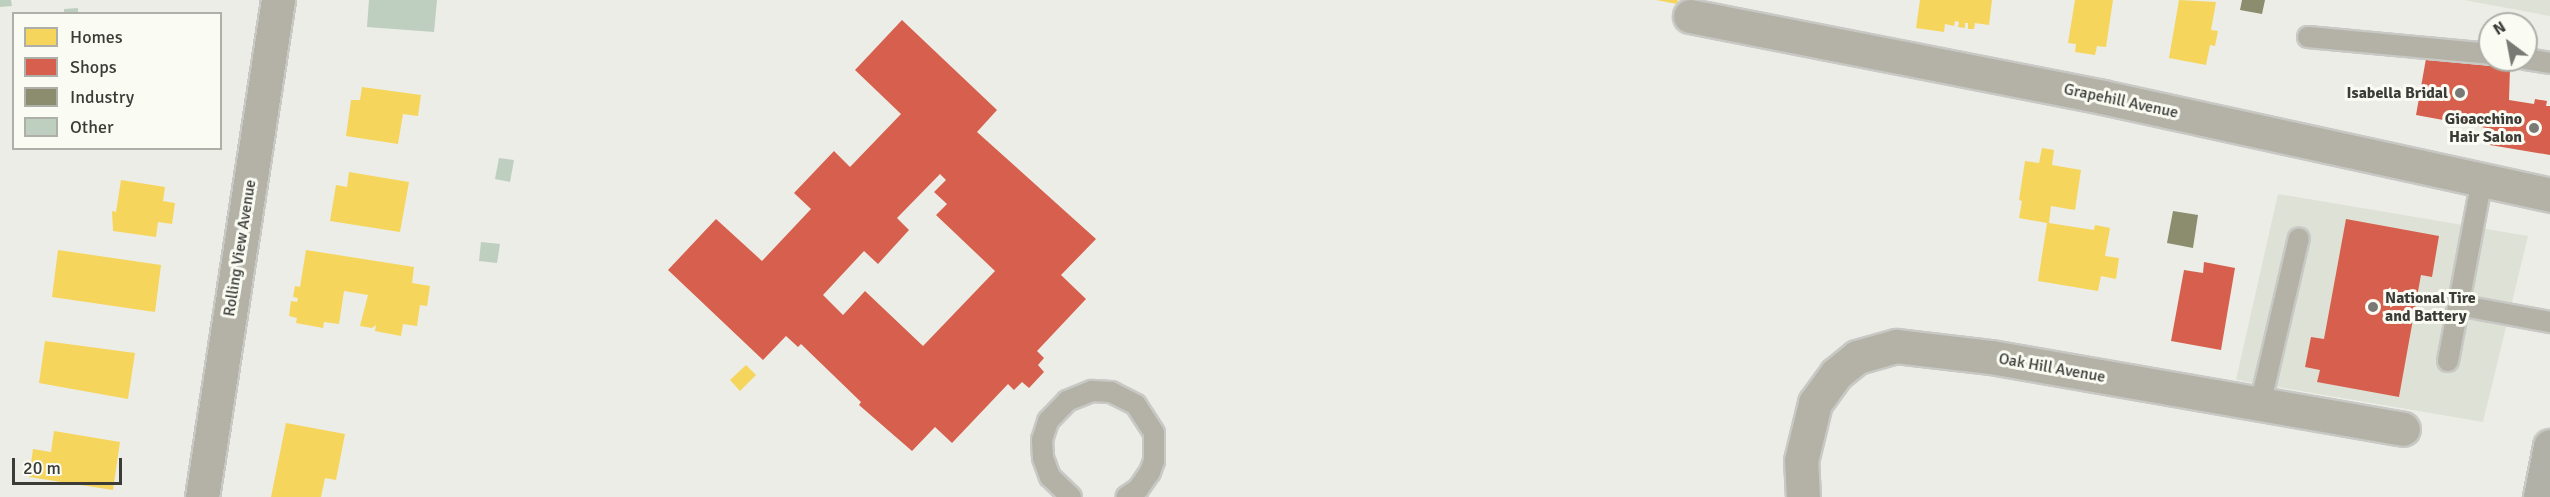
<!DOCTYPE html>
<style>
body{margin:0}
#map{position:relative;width:2550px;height:497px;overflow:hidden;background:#ecede7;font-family:Signika,sans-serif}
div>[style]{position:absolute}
.built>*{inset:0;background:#dee1d5}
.homes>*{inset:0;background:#f6d55c}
.shops>*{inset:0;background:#d6604d}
.industry>*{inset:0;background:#8c8c6e}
.building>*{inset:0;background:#becfc0}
.roads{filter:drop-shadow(2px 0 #c8c9c5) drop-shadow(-2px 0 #c8c9c5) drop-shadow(0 2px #c8c9c5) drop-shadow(0 -2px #c8c9c5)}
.lane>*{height:20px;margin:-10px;padding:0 10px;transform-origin:10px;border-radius:10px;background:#b4b1a6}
.street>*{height:33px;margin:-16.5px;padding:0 16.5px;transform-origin:16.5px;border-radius:16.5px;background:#b4b1a6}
.highway>*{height:33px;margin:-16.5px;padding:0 16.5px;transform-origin:16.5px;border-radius:16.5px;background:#b1b1a7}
.dots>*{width:16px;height:16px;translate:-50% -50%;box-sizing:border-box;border:3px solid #fafcf3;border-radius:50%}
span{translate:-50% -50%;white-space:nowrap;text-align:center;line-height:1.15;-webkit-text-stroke:6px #fafcf3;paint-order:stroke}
.poi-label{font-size:16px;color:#3b3c38;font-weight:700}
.right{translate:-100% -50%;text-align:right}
.left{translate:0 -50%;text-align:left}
.street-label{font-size:16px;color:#3b3c38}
.legend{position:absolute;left:12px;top:12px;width:210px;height:138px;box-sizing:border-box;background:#fafcf3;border:2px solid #aeafa8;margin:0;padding:8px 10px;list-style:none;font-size:18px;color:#3b3c38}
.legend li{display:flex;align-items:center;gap:12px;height:30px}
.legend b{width:30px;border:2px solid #aeafa8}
.north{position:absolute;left:2478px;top:12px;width:60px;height:60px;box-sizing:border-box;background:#fafcf3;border:2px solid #aeafa8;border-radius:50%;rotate:328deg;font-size:16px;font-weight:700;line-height:24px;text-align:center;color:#3b3c38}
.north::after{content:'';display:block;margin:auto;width:21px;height:27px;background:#797a75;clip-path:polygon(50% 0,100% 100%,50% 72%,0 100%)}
.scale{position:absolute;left:12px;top:458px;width:110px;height:27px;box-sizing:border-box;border:3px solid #3b3c38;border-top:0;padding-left:8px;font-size:18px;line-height:21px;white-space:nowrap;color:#3b3c38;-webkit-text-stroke:4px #fafcf3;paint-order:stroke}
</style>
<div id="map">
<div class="built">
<i style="clip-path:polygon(2464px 0,2550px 0,2550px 16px)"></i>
<i style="clip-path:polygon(2278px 194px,2528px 236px,2483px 422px,2236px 380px)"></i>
</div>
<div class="homes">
<i style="clip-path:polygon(1656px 0,1678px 0,1677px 4px)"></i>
<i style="clip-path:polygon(1920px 0,1992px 0,1989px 25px,1975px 23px,1974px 29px,1968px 29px,1968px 23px,1965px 23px,1965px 28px,1958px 27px,1959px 22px,1955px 21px,1954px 26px,1945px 24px,1944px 32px,1916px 28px)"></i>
<i style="clip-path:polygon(2075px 0,2113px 0,2106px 47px,2097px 46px,2095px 55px,2075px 52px,2076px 44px,2068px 43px)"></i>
<i style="clip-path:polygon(2179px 0,2216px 2px,2211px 30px,2218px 31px,2215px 46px,2210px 45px,2206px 65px,2169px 58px)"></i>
<i style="clip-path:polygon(362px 87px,421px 95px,418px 116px,403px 114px,398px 144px,346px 136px,351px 100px,360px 100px)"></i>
<i style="clip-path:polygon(2042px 148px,2054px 150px,2052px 165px,2081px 170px,2075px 210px,2051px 206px,2049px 223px,2094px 230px,2095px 225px,2110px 228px,2105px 256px,2119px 258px,2116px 279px,2101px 276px,2098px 291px,2038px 281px,2047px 223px,2019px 218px,2022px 201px,2019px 200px,2025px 161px,2039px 163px)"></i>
<i style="clip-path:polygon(349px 172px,409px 182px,400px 232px,330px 221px,336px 185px,347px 187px)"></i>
<i style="clip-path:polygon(121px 180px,165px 187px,163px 201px,175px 203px,172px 224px,158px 222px,156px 237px,113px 231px,112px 211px,116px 212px)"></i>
<i style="clip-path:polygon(58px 250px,161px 265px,155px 312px,52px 297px)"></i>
<i style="clip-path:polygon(306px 250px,414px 267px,412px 283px,430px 286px,427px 306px,420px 305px,417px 326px,403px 324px,401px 336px,375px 331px,376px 325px,372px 328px,360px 326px,368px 295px,344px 291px,339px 324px,324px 322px,323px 328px,296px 323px,297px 318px,289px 316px,291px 301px,297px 302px,298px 298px,293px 297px,295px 286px,300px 287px)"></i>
<i style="clip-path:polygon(45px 341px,135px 353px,128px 399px,39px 383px)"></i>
<i style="clip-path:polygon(746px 365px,756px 375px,740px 391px,730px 380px)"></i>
<i style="clip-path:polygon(286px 423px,345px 434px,336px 480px,325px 478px,321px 497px,271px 497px)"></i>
<i style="clip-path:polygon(54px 431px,120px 442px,113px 490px,29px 477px,33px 449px,51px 452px)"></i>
</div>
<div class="shops">
<i style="clip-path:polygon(evenodd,902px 20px,997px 110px,977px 132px,1096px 239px,1061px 275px,1086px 299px,1037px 351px,1044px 358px,1038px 365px,1044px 372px,1029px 388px,1022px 382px,1014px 390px,1008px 384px,952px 443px,935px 427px,912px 451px,859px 405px,861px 402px,801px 344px,798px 347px,786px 336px,763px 360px,668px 270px,716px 219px,762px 261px,811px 209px,794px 193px,834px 151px,850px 167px,901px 114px,855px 70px,902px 20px,940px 174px,946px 180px,934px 192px,947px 204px,936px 215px,995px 271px,923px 346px,865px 291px,843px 315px,823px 295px,864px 251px,878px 264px,909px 230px,897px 218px,940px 174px)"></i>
<i style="clip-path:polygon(2427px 53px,2510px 68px,2509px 100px,2534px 104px,2535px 99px,2547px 101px,2546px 106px,2550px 106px,2550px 155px,2490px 145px,2492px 129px,2416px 115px)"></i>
<i style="clip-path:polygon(2346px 219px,2439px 236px,2432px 277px,2421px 275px,2399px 397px,2317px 382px,2320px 370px,2305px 367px,2311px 337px,2324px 339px)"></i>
<i style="clip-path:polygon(2204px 262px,2235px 268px,2221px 350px,2171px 341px,2184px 270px,2203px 273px)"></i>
</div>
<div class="industry">
<i style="clip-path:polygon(2242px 0,2265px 0,2262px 14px,2240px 10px)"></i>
<i style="clip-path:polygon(2173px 211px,2198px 215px,2193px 248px,2167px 243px)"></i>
</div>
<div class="building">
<i style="clip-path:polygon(0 0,11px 0,12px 6px,0 7px)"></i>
<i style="clip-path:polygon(369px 0,437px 0,434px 32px,367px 27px)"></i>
<i style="clip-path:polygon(78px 8px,78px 14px,64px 14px,64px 9px)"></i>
<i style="clip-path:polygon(499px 158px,514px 160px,510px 182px,495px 179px)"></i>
<i style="clip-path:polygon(481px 242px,500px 244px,497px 263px,479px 261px)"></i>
</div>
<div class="roads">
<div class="lane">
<i style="left:2308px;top:37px;width:183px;rotate:5.3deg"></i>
<i style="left:2526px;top:59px;width:24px;rotate:9deg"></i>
<i style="left:2458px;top:305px;width:94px;rotate:10.5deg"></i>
<i style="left:2448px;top:361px;width:185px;rotate:-79.4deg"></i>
<i style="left:2260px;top:405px;width:171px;rotate:-76.9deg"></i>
<i style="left:1071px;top:497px;width:29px;rotate:-136deg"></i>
<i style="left:1050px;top:477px;width:20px;rotate:-110deg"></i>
<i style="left:1043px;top:458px;width:18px;rotate:-93deg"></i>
<i style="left:1042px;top:440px;width:20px;rotate:-72deg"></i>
<i style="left:1048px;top:421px;width:28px;rotate:-46deg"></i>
<i style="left:1067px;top:401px;width:27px;rotate:-22deg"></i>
<i style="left:1092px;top:391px;width:19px;rotate:3deg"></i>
<i style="left:1111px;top:392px;width:28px;rotate:27deg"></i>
<i style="left:1136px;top:405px;width:33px;rotate:57deg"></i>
<i style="left:1154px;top:433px;width:28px;rotate:90deg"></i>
<i style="left:1154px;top:461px;width:12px;rotate:110deg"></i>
<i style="left:1150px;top:472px;width:21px;rotate:125deg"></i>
<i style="left:1138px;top:489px;width:14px;rotate:146deg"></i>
</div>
<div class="street">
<i style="left:1690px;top:16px;width:420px;rotate:11.1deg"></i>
<i style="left:2102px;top:97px;width:459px;rotate:12.3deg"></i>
<i style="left:202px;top:497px;width:503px;rotate:-81.31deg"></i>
<i style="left:1803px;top:497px;width:36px;rotate:-93deg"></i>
<i style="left:1801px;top:461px;width:60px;rotate:-76.4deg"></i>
<i style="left:1815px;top:403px;width:36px;rotate:-54deg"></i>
<i style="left:1836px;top:374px;width:27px;rotate:-39deg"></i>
<i style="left:1857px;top:357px;width:41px;rotate:-15.8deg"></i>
<i style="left:1896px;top:346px;width:96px;rotate:6.6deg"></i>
<i style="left:1991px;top:357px;width:418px;rotate:9.9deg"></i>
</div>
<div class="highway">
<i style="left:2540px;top:497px;width:52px;rotate:-78.9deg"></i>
</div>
</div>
<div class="dots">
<i style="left:2460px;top:93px;background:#797a75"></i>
<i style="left:2534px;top:128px;background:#797a75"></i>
<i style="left:2373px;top:307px;background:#797a75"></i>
</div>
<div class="poi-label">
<span class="right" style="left:2448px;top:93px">Isabella Bridal</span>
<span class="right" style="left:2522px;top:128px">Gioacchino<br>Hair Salon</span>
<span class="left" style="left:2385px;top:307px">National Tire<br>and Battery</span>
</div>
<div class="street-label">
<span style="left:2121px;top:101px;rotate:12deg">Grapehill Avenue</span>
<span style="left:240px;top:248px;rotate:-81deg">Rolling View Avenue</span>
<span style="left:2052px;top:368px;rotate:10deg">Oak Hill Avenue</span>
</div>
<ul class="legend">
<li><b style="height:16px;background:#f6d55c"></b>Homes</li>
<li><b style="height:16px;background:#d6604d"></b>Shops</li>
<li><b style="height:16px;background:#8c8c6e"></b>Industry</li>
<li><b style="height:16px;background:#becfc0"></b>Other</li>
</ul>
<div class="north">N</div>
<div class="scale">20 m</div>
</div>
